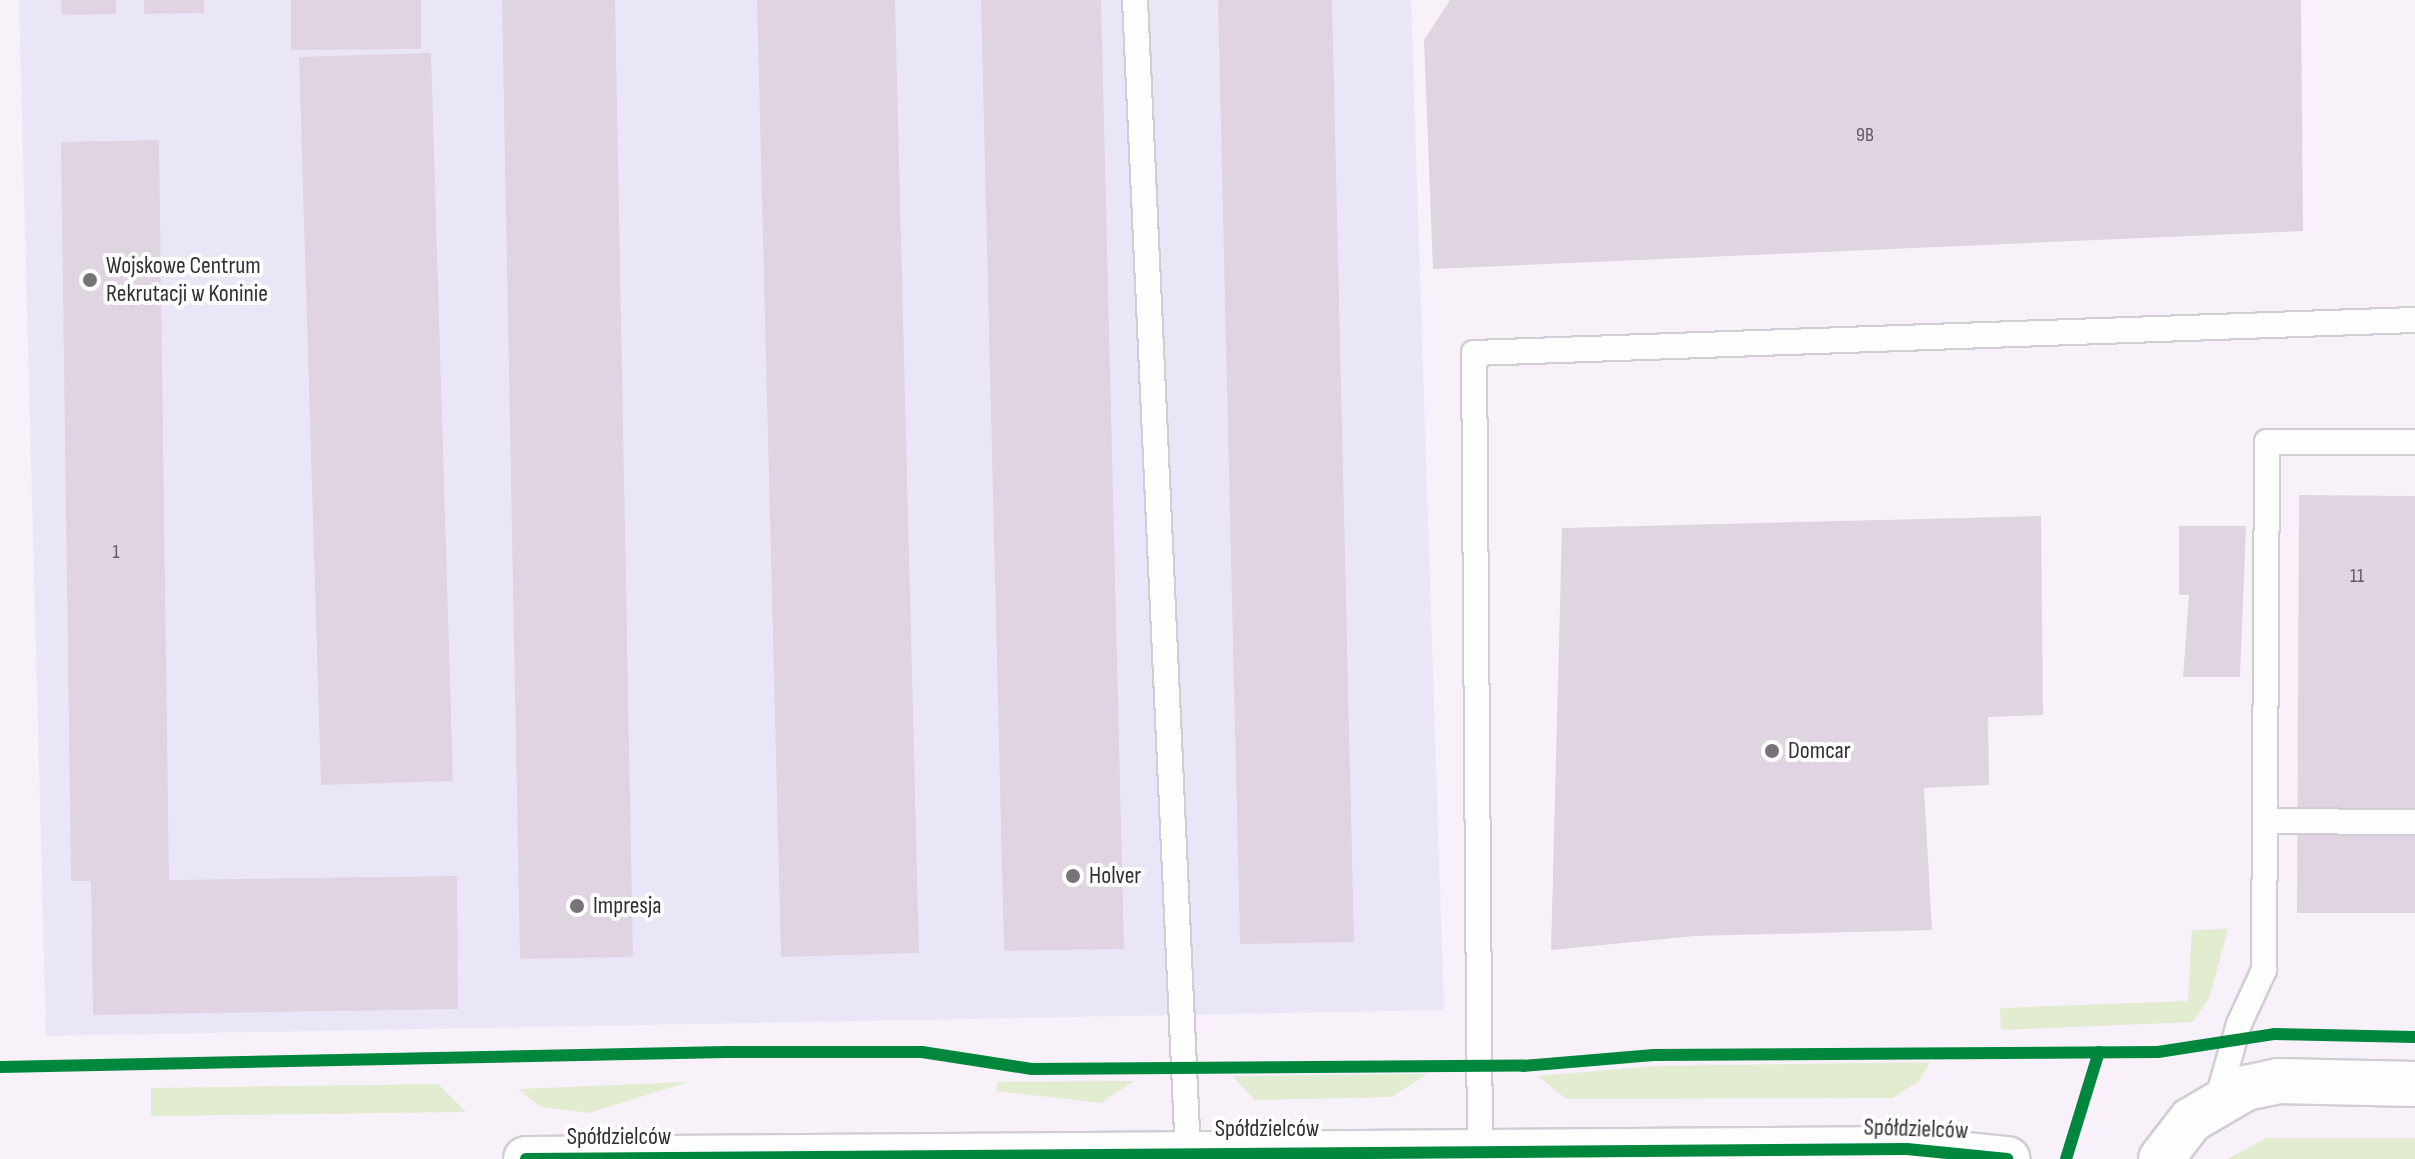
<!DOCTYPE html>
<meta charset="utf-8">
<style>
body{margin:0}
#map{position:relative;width:2415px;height:1159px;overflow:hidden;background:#f8f1fa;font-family:"Sofia Sans Condensed",sans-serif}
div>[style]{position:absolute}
.industrial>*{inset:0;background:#ebe6f7}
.green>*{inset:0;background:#e1ecd0}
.building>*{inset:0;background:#e0d4e2}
.roads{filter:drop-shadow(2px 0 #d2cdd4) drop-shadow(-2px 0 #d2cdd4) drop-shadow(0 2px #d2cdd4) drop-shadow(0 -2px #d2cdd4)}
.service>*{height:24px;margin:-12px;padding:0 12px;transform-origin:12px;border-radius:12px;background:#fefdfe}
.tertiary>*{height:44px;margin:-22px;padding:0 22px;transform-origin:22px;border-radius:22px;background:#fefdfe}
.cycleway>*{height:12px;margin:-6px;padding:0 6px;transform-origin:6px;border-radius:6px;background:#00873e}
.dots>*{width:22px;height:22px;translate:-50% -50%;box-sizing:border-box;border:4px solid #fff;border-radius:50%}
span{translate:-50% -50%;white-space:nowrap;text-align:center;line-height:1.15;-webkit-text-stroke:8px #fff;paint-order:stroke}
.number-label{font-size:20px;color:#5e5860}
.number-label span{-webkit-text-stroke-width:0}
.poi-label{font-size:24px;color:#332e34}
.left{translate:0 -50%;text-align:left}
.street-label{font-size:24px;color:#332e34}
</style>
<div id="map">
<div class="industrial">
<i style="clip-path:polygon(19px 0,1411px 0,1444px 1010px,46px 1036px)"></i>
</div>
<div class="green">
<i style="clip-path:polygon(2228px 929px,2210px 996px,2193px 1022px,2001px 1030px,2000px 1008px,2188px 1001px,2192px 930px)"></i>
<i style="clip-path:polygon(1930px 1062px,1919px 1081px,1893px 1098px,1566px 1099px,1538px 1076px,1655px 1066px)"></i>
<i style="clip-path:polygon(1427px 1074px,1392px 1097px,1255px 1100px,1232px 1076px)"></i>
<i style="clip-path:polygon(1134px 1081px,1101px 1103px,996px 1091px,998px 1082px)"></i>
<i style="clip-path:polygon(688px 1082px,589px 1113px,541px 1107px,518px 1089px)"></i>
<i style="clip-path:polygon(438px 1084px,466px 1112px,151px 1116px,151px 1088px)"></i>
<i style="clip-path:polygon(2266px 1138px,2415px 1138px,2415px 1159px,2227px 1159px)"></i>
</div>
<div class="building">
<i style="clip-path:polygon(61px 0,116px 0,116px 14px,62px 15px)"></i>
<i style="clip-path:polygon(144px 0,204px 0,204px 13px,144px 14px)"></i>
<i style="clip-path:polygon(291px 0,421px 0,421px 49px,291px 50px)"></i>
<i style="clip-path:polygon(502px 0,615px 0,633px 957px,520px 959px)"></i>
<i style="clip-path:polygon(757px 0,895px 0,919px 953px,781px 957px)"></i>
<i style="clip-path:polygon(981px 0,1101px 0,1124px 949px,1004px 951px)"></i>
<i style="clip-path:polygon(1218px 0,1332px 0,1354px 942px,1240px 944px)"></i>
<i style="clip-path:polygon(1450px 0,2301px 0,2303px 231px,1433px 269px,1424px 40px)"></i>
<i style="clip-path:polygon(431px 53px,453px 781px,321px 785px,299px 57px)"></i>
<i style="clip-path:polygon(159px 140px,169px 880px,457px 876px,458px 1009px,93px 1015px,91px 881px,71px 881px,61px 142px)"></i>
<i style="clip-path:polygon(2299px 495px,2415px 496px,2415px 913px,2297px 913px)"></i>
<i style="clip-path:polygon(2041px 516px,2043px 715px,1988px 717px,1989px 785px,1924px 788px,1932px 930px,1695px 936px,1551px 950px,1562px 528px)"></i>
<i style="clip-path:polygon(2179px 526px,2246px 526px,2240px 677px,2183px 677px,2189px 595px,2179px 595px)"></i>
</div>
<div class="roads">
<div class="service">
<i style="left:1135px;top:0;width:1153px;rotate:87.37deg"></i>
<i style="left:2265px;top:821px;width:150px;rotate:0.4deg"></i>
<i style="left:2217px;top:1101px;width:80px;rotate:-74.1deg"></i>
<i style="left:2239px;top:1024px;width:60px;rotate:-65.2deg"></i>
<i style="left:2264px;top:970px;width:528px;rotate:-89.67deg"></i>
<i style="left:2267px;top:442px;width:148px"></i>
<i style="left:1480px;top:1150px;width:797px;rotate:-90.43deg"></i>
<i style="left:1474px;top:353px;width:942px;rotate:-2.01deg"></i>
</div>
<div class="tertiary">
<i style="left:526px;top:1159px;width:1381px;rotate:-0.41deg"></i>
<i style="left:1907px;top:1149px;width:101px;rotate:5.7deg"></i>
<i style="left:2161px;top:1159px;width:49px;rotate:-52.4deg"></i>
<i style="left:2191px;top:1120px;width:64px;rotate:-30.2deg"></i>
<i style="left:2246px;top:1088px;width:33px;rotate:-12deg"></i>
<i style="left:2278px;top:1081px;width:137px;rotate:1.3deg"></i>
</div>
</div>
<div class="cycleway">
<i style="left:0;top:1067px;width:726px;rotate:-1.18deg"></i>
<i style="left:726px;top:1052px;width:196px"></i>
<i style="left:922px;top:1052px;width:111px;rotate:8.8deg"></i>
<i style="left:1032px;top:1069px;width:491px;rotate:-0.4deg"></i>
<i style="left:1523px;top:1066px;width:131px;rotate:-4.8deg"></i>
<i style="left:1654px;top:1055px;width:504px;rotate:-0.34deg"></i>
<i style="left:2158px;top:1052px;width:117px;rotate:-8.8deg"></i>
<i style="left:2274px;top:1034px;width:141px;rotate:1.2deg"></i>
<i style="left:526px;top:1159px;width:1381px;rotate:-0.41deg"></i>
<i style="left:1907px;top:1149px;width:101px;rotate:5.7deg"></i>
<i style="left:2066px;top:1159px;width:112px;rotate:-72.9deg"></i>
</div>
<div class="dots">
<i style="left:90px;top:280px;background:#787279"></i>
<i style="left:1772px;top:751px;background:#787279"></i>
<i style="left:1073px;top:876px;background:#787279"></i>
<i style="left:577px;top:906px;background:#787279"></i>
</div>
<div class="number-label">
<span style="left:1865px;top:135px">9B</span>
<span style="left:116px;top:552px">1</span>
<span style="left:2357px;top:576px">11</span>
</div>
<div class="poi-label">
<span class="left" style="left:106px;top:280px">Wojskowe Centrum<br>Rekrutacji w Koninie</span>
<span class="left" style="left:1788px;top:751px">Domcar</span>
<span class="left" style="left:1089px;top:876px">Holver</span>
<span class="left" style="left:593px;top:906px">Impresja</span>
</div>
<div class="street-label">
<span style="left:1267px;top:1129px">Spółdzielców</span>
<span style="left:1916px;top:1129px;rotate:2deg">Spółdzielców</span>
<span style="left:619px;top:1137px">Spółdzielców</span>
</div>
</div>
